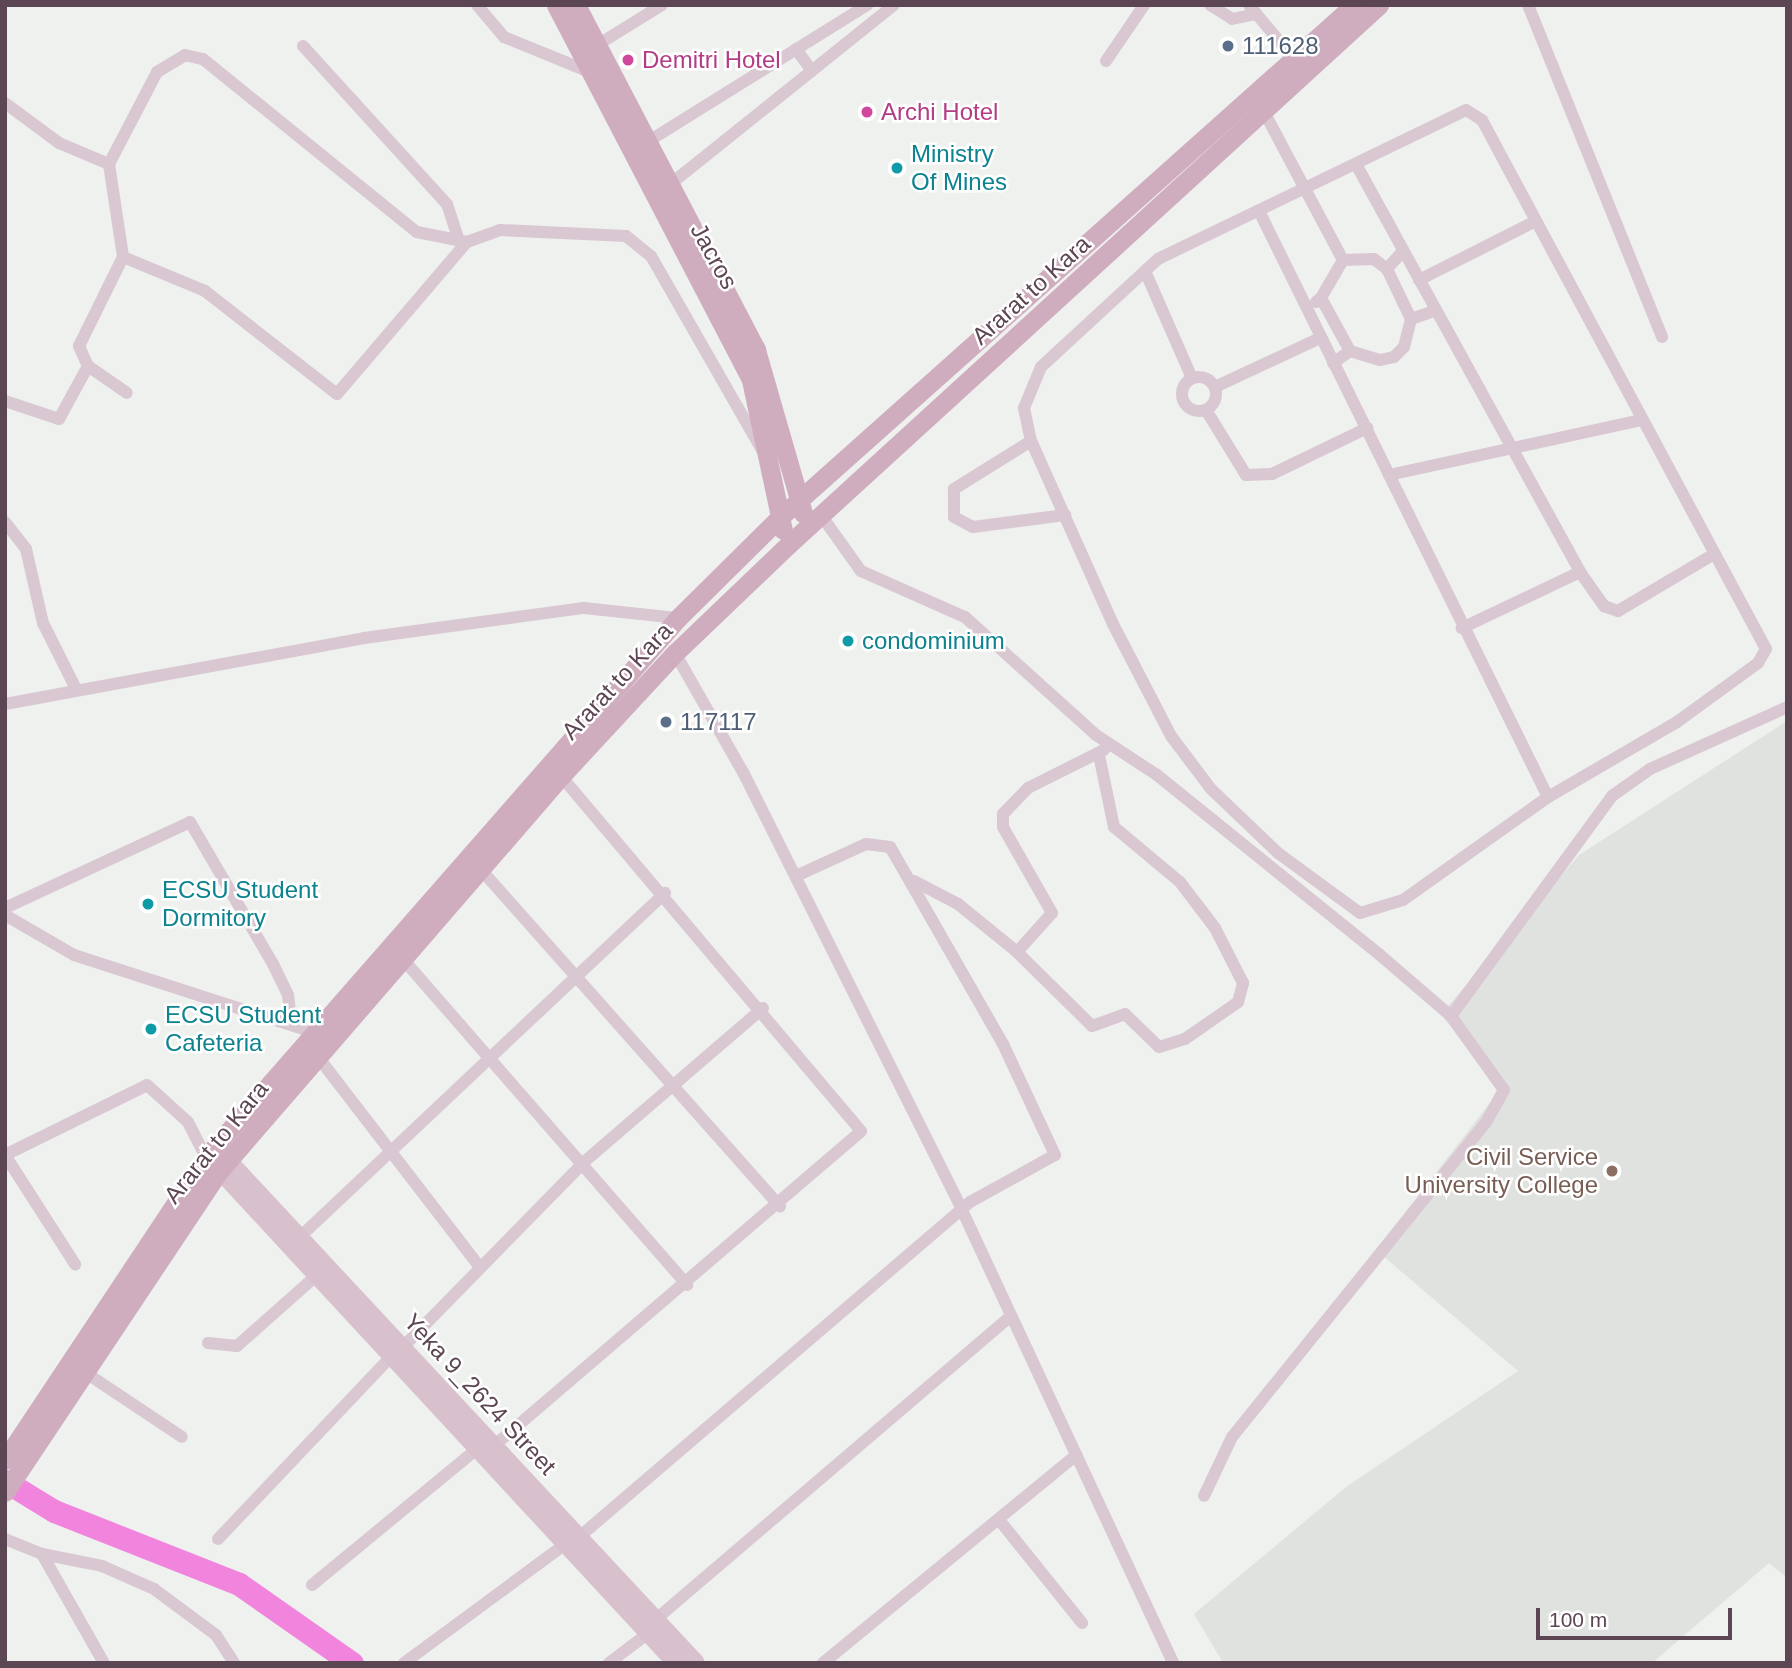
<!DOCTYPE html>
<style>
body{margin:0}
#map{position:relative;width:1792px;height:1668px;overflow:hidden;background:#eef1ee;font-family:Helvetica,sans-serif}
div>[style]{position:absolute}
.education>*{inset:0;background:#e0e2df}
.river>*{height:23px;margin:-11.5px;padding:0 11.5px;transform-origin:11.5px;border-radius:11.5px;background:#f185de}
.minor>*{height:12px;margin:-6px;padding:0 6px;transform-origin:6px;border-radius:6px;background:#d9c7d2}
.minor>.ring{margin:-6px;padding:0;box-sizing:content-box;background:none;border:12px solid #d9c7d2;border-radius:50%}
.secondary>*{height:18px;margin:-9px;padding:0 9px;transform-origin:9px;border-radius:9px;background:#d9c0cd}
.primary>*{height:19px;margin:-9.5px;padding:0 9.5px;transform-origin:9.5px;border-radius:9.5px;background:#cfadbf}
.dots>*{width:19px;height:19px;translate:-50% -50%;box-sizing:border-box;border:4px solid #fff;border-radius:50%}
span{translate:-50% -50%;white-space:nowrap;text-align:center;line-height:1.15;-webkit-text-stroke:5px #fff;paint-order:stroke}
.service-label{font-size:24px;color:#4e5e75}
.left{translate:0 -50%;text-align:left}
.hotel-label{font-size:24px;color:#b23c85}
.culture-label{font-size:24px;color:#0d838f}
.street-label{font-size:24px;color:#5d4653}
.education-label{font-size:24px;color:#785e54}
.right{translate:-100% -50%;text-align:right}
.frame{position:absolute;inset:0;border:7px solid #5d4653;pointer-events:none}
.scale{position:absolute;left:1536px;top:1608px;width:196px;height:32px;box-sizing:border-box;border:4px solid #5d4653;border-top:0;padding-left:9px;font-size:21px;line-height:24px;white-space:nowrap;color:#5d4653;-webkit-text-stroke:5px #fff;paint-order:stroke}
</style>
<div id="map">
<div class="education">
<i style="clip-path:polygon(1787px 721px,1787px 1578px,1769px 1563px,1652px 1663px,1223px 1663px,1194px 1614px,1346px 1487px,1518px 1371px,1376px 1250px,1499px 1091px,1441px 1014px,1579px 855px)"></i>
</div>
<div class="river">
<i style="left:5px;top:1481px;width:57px;rotate:31.5deg"></i>
<i style="left:54px;top:1511px;width:199px;rotate:21.5deg"></i>
<i style="left:239px;top:1584px;width:138px;rotate:35deg"></i>
</div>
<div class="minor">
<i style="left:477px;top:5px;width:42px;rotate:49.8deg"></i>
<i style="left:504px;top:37px;width:87px;rotate:22.2deg"></i>
<i style="left:1210px;top:5px;width:26px;rotate:32deg"></i>
<i style="left:1232px;top:19px;width:25px;rotate:-12deg"></i>
<i style="left:1249px;top:5px;width:72px;rotate:50.1deg"></i>
<i style="left:1528px;top:5px;width:358px;rotate:68deg"></i>
<i style="left:303px;top:46px;width:214px;rotate:47.7deg"></i>
<i style="left:447px;top:204px;width:33px;rotate:72deg"></i>
<i style="left:594px;top:47px;width:80px;rotate:-31.7deg"></i>
<i style="left:796px;top:49px;width:27px;rotate:54deg"></i>
<i style="left:1106px;top:61px;width:68px;rotate:-55.8deg"></i>
<i style="left:5px;top:103px;width:67px;rotate:36.5deg"></i>
<i style="left:59px;top:143px;width:54px;rotate:22.8deg"></i>
<i style="left:109px;top:164px;width:94px;rotate:81.4deg"></i>
<i style="left:123px;top:257px;width:89px;rotate:22.5deg"></i>
<i style="left:205px;top:291px;width:167px;rotate:38deg"></i>
<i style="left:337px;top:394px;width:200px;rotate:-49.5deg"></i>
<i style="left:467px;top:242px;width:35px;rotate:-20deg"></i>
<i style="left:500px;top:230px;width:126px;rotate:2.7deg"></i>
<i style="left:626px;top:236px;width:32px;rotate:39deg"></i>
<i style="left:651px;top:256px;width:227px;rotate:60.2deg"></i>
<i style="left:1261px;top:106px;width:174px;rotate:62deg"></i>
<i style="left:1343px;top:260px;width:44px;rotate:120.1deg"></i>
<i style="left:1466px;top:110px;width:19px;rotate:32deg"></i>
<i style="left:1482px;top:120px;width:600px;rotate:61.77deg"></i>
<i style="left:1766px;top:649px;width:16px;rotate:120deg"></i>
<i style="left:1758px;top:663px;width:100px;rotate:143.9deg"></i>
<i style="left:1677px;top:722px;width:149px;rotate:149.8deg"></i>
<i style="left:1548px;top:797px;width:178px;rotate:144.6deg"></i>
<i style="left:1403px;top:900px;width:45px;rotate:163.2deg"></i>
<i style="left:1360px;top:913px;width:102px;rotate:-143.8deg"></i>
<i style="left:1278px;top:853px;width:93px;rotate:-136.3deg"></i>
<i style="left:1211px;top:789px;width:66px;rotate:-127deg"></i>
<i style="left:1171px;top:736px;width:126px;rotate:-117.4deg"></i>
<i style="left:1113px;top:624px;width:201px;rotate:-114.1deg"></i>
<i style="left:1031px;top:441px;width:34px;rotate:-102deg"></i>
<i style="left:1024px;top:408px;width:44px;rotate:-67.5deg"></i>
<i style="left:1041px;top:367px;width:159px;rotate:-42.7deg"></i>
<i style="left:1158px;top:259px;width:342px;rotate:-25.8deg"></i>
<i style="left:644px;top:144px;width:263px;rotate:-31.9deg"></i>
<i style="left:109px;top:164px;width:104px;rotate:-62.4deg"></i>
<i style="left:157px;top:72px;width:33px;rotate:-31deg"></i>
<i style="left:185px;top:55px;width:18px;rotate:13deg"></i>
<i style="left:203px;top:59px;width:275px;rotate:39deg"></i>
<i style="left:417px;top:232px;width:51px;rotate:11.3deg"></i>
<i style="left:1357px;top:166px;width:463px;rotate:61.2deg"></i>
<i style="left:1580px;top:572px;width:131px;rotate:154.6deg"></i>
<i style="left:668px;top:186px;width:290px;rotate:-38.7deg"></i>
<i style="left:1260px;top:213px;width:651px;rotate:63.75deg"></i>
<i style="left:1403px;top:251px;width:24px;rotate:132deg"></i>
<i style="left:1387px;top:269px;width:55px;rotate:64.4deg"></i>
<i style="left:1411px;top:319px;width:24px;rotate:-19deg"></i>
<i style="left:123px;top:257px;width:99px;rotate:116.3deg"></i>
<i style="left:79px;top:346px;width:22px;rotate:66deg"></i>
<i style="left:88px;top:366px;width:47px;rotate:34.7deg"></i>
<i style="left:1343px;top:260px;width:31px;rotate:-2deg"></i>
<i style="left:1374px;top:259px;width:16px;rotate:38deg"></i>
<i style="left:1145px;top:271px;width:117px;rotate:66.3deg"></i>
<i style="left:1419px;top:280px;width:131px;rotate:-26.8deg"></i>
<i style="left:1316px;top:302px;width:6px;rotate:-39deg"></i>
<i style="left:1321px;top:298px;width:60px;rotate:61.3deg"></i>
<i style="left:1333px;top:363px;width:21px;rotate:-35deg"></i>
<i style="left:1350px;top:351px;width:31px;rotate:17deg"></i>
<i style="left:1380px;top:360px;width:14px;rotate:-12deg"></i>
<i style="left:1394px;top:357px;width:14px;rotate:-45deg"></i>
<i style="left:1404px;top:347px;width:29px;rotate:-76deg"></i>
<i class="ring" style="left:1182px;top:377px;width:22px;height:22px"></i>
<i style="left:1215px;top:387px;width:116px;rotate:-25deg"></i>
<i style="left:5px;top:401px;width:57px;rotate:18.4deg"></i>
<i style="left:59px;top:419px;width:60px;rotate:-61.3deg"></i>
<i style="left:1206px;top:410px;width:76px;rotate:58.4deg"></i>
<i style="left:1246px;top:475px;width:26px;rotate:-2deg"></i>
<i style="left:1272px;top:474px;width:106px;rotate:-25.8deg"></i>
<i style="left:1031px;top:441px;width:91px;rotate:148.1deg"></i>
<i style="left:954px;top:489px;width:28px;rotate:90deg"></i>
<i style="left:954px;top:517px;width:21px;rotate:28deg"></i>
<i style="left:973px;top:527px;width:93px;rotate:-7.4deg"></i>
<i style="left:1389px;top:475px;width:259px;rotate:-12.3deg"></i>
<i style="left:821px;top:515px;width:69px;rotate:54.5deg"></i>
<i style="left:861px;top:571px;width:114px;rotate:23.9deg"></i>
<i style="left:965px;top:617px;width:176px;rotate:42deg"></i>
<i style="left:1096px;top:735px;width:73px;rotate:33.3deg"></i>
<i style="left:1157px;top:775px;width:287px;rotate:38.9deg"></i>
<i style="left:1380px;top:955px;width:94px;rotate:40.7deg"></i>
<i style="left:1451px;top:1016px;width:91px;rotate:54.4deg"></i>
<i style="left:1504px;top:1090px;width:35px;rotate:119deg"></i>
<i style="left:1487px;top:1121px;width:406px;rotate:128.9deg"></i>
<i style="left:1232px;top:1437px;width:65px;rotate:115.4deg"></i>
<i style="left:5px;top:522px;width:34px;rotate:52deg"></i>
<i style="left:26px;top:549px;width:76px;rotate:77.1deg"></i>
<i style="left:43px;top:623px;width:72px;rotate:63.4deg"></i>
<i style="left:1580px;top:572px;width:42px;rotate:54.8deg"></i>
<i style="left:1604px;top:606px;width:15px;rotate:20deg"></i>
<i style="left:1618px;top:611px;width:112px;rotate:-30.7deg"></i>
<i style="left:675px;top:653px;width:137px;rotate:60.3deg"></i>
<i style="left:743px;top:772px;width:490px;rotate:63.4deg"></i>
<i style="left:962px;top:1210px;width:500px;rotate:65deg"></i>
<i style="left:5px;top:704px;width:365px;rotate:-10.4deg"></i>
<i style="left:364px;top:638px;width:222px;rotate:-7.8deg"></i>
<i style="left:584px;top:608px;width:95px;rotate:6.1deg"></i>
<i style="left:476px;top:864px;width:458px;rotate:48.4deg"></i>
<i style="left:914px;top:881px;width:50px;rotate:27.6deg"></i>
<i style="left:958px;top:904px;width:76px;rotate:39.1deg"></i>
<i style="left:1017px;top:952px;width:105px;rotate:44.6deg"></i>
<i style="left:1092px;top:1026px;width:35px;rotate:-20deg"></i>
<i style="left:1125px;top:1014px;width:47px;rotate:44.1deg"></i>
<i style="left:1159px;top:1047px;width:27px;rotate:-17deg"></i>
<i style="left:1185px;top:1039px;width:65px;rotate:-34.9deg"></i>
<i style="left:1238px;top:1002px;width:20px;rotate:-75deg"></i>
<i style="left:1243px;top:983px;width:62px;rotate:-117deg"></i>
<i style="left:1215px;top:928px;width:58px;rotate:-127.3deg"></i>
<i style="left:1180px;top:882px;width:86px;rotate:-140.2deg"></i>
<i style="left:1114px;top:827px;width:74px;rotate:-101.8deg"></i>
<i style="left:5px;top:908px;width:204px;rotate:-24.9deg"></i>
<i style="left:190px;top:822px;width:164px;rotate:59.7deg"></i>
<i style="left:273px;top:964px;width:34px;rotate:64deg"></i>
<i style="left:288px;top:995px;width:26px;rotate:83deg"></i>
<i style="left:5px;top:915px;width:80px;rotate:30.1deg"></i>
<i style="left:74px;top:955px;width:250px;rotate:17.9deg"></i>
<i style="left:1017px;top:952px;width:52px;rotate:-48.1deg"></i>
<i style="left:1052px;top:913px;width:99px;rotate:-119.7deg"></i>
<i style="left:1003px;top:827px;width:13px;rotate:-90deg"></i>
<i style="left:1003px;top:814px;width:36px;rotate:-46deg"></i>
<i style="left:1028px;top:788px;width:85px;rotate:-26.6deg"></i>
<i style="left:402px;top:958px;width:434px;rotate:48.9deg"></i>
<i style="left:1451px;top:1016px;width:273px;rotate:-53.8deg"></i>
<i style="left:1612px;top:796px;width:47px;rotate:-35.4deg"></i>
<i style="left:1650px;top:769px;width:150px;rotate:-24.3deg"></i>
<i style="left:318px;top:1057px;width:264px;rotate:52.4deg"></i>
<i style="left:5px;top:1155px;width:158px;rotate:-26.2deg"></i>
<i style="left:147px;top:1085px;width:55px;rotate:42.1deg"></i>
<i style="left:188px;top:1122px;width:39px;rotate:63deg"></i>
<i style="left:5px;top:1155px;width:130px;rotate:57.3deg"></i>
<i style="left:302px;top:1235px;width:499px;rotate:-43.3deg"></i>
<i style="left:208px;top:1343px;width:29px;rotate:6deg"></i>
<i style="left:237px;top:1346px;width:107px;rotate:-41.6deg"></i>
<i style="left:403px;top:1347px;width:259px;rotate:-45.6deg"></i>
<i style="left:584px;top:1162px;width:236px;rotate:-40.7deg"></i>
<i style="left:86px;top:1373px;width:115px;rotate:33.7deg"></i>
<i style="left:495px;top:1445px;width:482px;rotate:-40.6deg"></i>
<i style="left:861px;top:1131px;width:465px;rotate:-130.2deg"></i>
<i style="left:1000px;top:1521px;width:131px;rotate:51.2deg"></i>
<i style="left:578px;top:1538px;width:516px;rotate:-40.6deg"></i>
<i style="left:970px;top:1202px;width:97px;rotate:-28.9deg"></i>
<i style="left:1055px;top:1155px;width:123px;rotate:-115.1deg"></i>
<i style="left:1003px;top:1044px;width:227px;rotate:-119.8deg"></i>
<i style="left:890px;top:847px;width:24px;rotate:-173deg"></i>
<i style="left:866px;top:844px;width:77px;rotate:155.4deg"></i>
<i style="left:5px;top:1539px;width:40px;rotate:22deg"></i>
<i style="left:42px;top:1554px;width:125px;rotate:60.4deg"></i>
<i style="left:218px;top:1539px;width:251px;rotate:-46.5deg"></i>
<i style="left:42px;top:1554px;width:61px;rotate:11.3deg"></i>
<i style="left:102px;top:1566px;width:57px;rotate:23.9deg"></i>
<i style="left:154px;top:1589px;width:77px;rotate:36.6deg"></i>
<i style="left:216px;top:1635px;width:33px;rotate:57deg"></i>
<i style="left:312px;top:1585px;width:215px;rotate:-39.5deg"></i>
<i style="left:655px;top:1620px;width:468px;rotate:-40.5deg"></i>
<i style="left:404px;top:1663px;width:199px;rotate:-36.4deg"></i>
<i style="left:609px;top:1663px;width:48px;rotate:-37.3deg"></i>
<i style="left:823px;top:1663px;width:328px;rotate:-39.4deg"></i>
</div>
<div class="secondary">
<i style="left:220px;top:1152px;width:698px;rotate:47.03deg"></i>
<i style="left:212px;top:1162px;width:683px;rotate:47.2deg"></i>
</div>
<div class="primary">
<i style="left:556px;top:5px;width:423px;rotate:62.5deg"></i>
<i style="left:751px;top:380px;width:153px;rotate:78deg"></i>
<i style="left:576px;top:5px;width:389px;rotate:62.4deg"></i>
<i style="left:756px;top:350px;width:170px;rotate:73.9deg"></i>
<i style="left:5px;top:1460px;width:364px;rotate:-56.4deg"></i>
<i style="left:206px;top:1157px;width:716px;rotate:-48.79deg"></i>
<i style="left:678px;top:618px;width:142px;rotate:-44.7deg"></i>
<i style="left:779px;top:518px;width:771px;rotate:-41.74deg"></i>
<i style="left:5px;top:1492px;width:387px;rotate:-56.3deg"></i>
<i style="left:220px;top:1170px;width:521px;rotate:-49.12deg"></i>
<i style="left:561px;top:776px;width:168px;rotate:-47.2deg"></i>
<i style="left:675px;top:653px;width:156px;rotate:-43.7deg"></i>
<i style="left:788px;top:545px;width:801px;rotate:-42.42deg"></i>
</div>
<div class="dots">
<i style="left:1228px;top:46px;background:#5c6f8a"></i>
<i style="left:628px;top:60px;background:#d1479c"></i>
<i style="left:867px;top:112px;background:#d1479c"></i>
<i style="left:897px;top:168px;background:#0f9aa8"></i>
<i style="left:848px;top:641px;background:#0f9aa8"></i>
<i style="left:666px;top:722px;background:#5c6f8a"></i>
<i style="left:148px;top:904px;background:#0f9aa8"></i>
<i style="left:151px;top:1029px;background:#0f9aa8"></i>
<i style="left:1612px;top:1171px;background:#8d6e63"></i>
</div>
<div class="service-label">
<span class="left" style="left:1242px;top:46px">111628</span>
<span class="left" style="left:680px;top:722px">117117</span>
</div>
<div class="hotel-label">
<span class="left" style="left:642px;top:60px">Demitri Hotel</span>
<span class="left" style="left:881px;top:112px">Archi Hotel</span>
</div>
<div class="culture-label">
<span class="left" style="left:911px;top:168px">Ministry<br>Of Mines</span>
<span class="left" style="left:862px;top:641px">condominium</span>
<span class="left" style="left:162px;top:904px">ECSU Student<br>Dormitory</span>
<span class="left" style="left:165px;top:1029px">ECSU Student<br>Cafeteria</span>
</div>
<div class="street-label">
<span style="left:714px;top:256px;rotate:61deg">Jacros</span>
<span style="left:1031px;top:290px;rotate:-42deg">Ararat to Kara</span>
<span style="left:617px;top:681px;rotate:-47deg">Ararat to Kara</span>
<span style="left:216px;top:1142px;rotate:-51deg">Ararat to Kara</span>
<span style="left:480px;top:1394px;rotate:47deg">Yeka 9_2624 Street</span>
</div>
<div class="education-label">
<span class="right" style="left:1598px;top:1171px">Civil Service<br>University College</span>
</div>
<div class="frame"></div>
<div class="scale">100 m</div>
</div>
